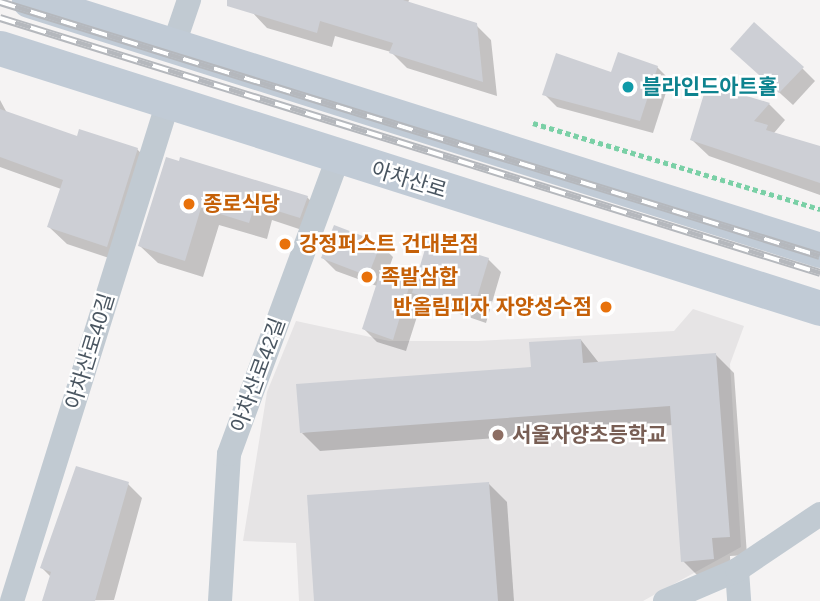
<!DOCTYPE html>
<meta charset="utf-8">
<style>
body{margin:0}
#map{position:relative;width:820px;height:601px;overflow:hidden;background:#f5f3f3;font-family:Arial,"Noto Sans KR",sans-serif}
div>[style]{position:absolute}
.education>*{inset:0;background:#e6e4e5}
.shadow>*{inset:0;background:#0003}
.building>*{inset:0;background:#cdcfd5}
.path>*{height:4.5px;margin-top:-2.25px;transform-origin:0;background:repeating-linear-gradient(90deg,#7ad0a6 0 5px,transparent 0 8.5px)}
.minor>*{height:24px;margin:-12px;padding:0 12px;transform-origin:12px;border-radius:12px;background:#c1cad2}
.secondary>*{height:35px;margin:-17.5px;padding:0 17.5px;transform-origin:17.5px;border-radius:17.5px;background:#c1cbd6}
.rail>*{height:8px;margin-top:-4px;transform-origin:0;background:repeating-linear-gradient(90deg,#fff 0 16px,#b5b8bd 0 32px);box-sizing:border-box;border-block:2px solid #b5b8bd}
.dots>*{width:19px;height:19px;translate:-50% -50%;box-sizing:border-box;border:4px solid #fff;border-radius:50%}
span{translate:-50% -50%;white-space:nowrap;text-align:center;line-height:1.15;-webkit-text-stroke:5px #fff;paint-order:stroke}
.culture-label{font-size:21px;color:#0d838f;font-weight:700}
.left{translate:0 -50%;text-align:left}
.street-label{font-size:21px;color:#4a5661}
.food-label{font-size:21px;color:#c56008;font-weight:700}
.right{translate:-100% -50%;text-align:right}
.education-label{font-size:21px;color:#785e54;font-weight:700}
</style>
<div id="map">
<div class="education">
<i style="clip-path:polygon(693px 309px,744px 326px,730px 364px,741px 547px,643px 601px,299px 601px,296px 543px,243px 541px,267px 392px,296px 321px,389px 341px,478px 341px,674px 331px)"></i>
</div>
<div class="shadow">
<i style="clip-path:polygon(256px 0,409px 0,408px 3px,476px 25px,491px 40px,497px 96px,407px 68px,391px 52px,335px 36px,332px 47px,267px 28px,252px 12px)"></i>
<i style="clip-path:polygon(746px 62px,802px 68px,815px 81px,793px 105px)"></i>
<i style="clip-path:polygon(657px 67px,670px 80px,653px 133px,557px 107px,544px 94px,612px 74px)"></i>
<i style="clip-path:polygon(708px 86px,769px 104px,785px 120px,774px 133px,820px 147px,820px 195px,709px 156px,692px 140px)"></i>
<i style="clip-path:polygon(0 100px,7px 113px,78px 138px,137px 149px,154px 167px,124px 263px,67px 244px,49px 227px,61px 189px,0 167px)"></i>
<i style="clip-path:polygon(180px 163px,307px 197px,324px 215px,317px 235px,272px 220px,267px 239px,219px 225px,203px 277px,158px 263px,140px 246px)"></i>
<i style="clip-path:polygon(380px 244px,393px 257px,389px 268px,417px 280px,488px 259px,501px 272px,486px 323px,422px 301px,406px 351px,377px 342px,364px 329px,377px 286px,336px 271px,323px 258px)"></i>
<i style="clip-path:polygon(581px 340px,599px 363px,716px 355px,734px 373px,747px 555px,730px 556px,731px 577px,701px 579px,683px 561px,673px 425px,320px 451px,302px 433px,533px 368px)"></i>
<i style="clip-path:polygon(128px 484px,142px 498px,114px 600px,44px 601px,51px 577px,42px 568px)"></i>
<i style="clip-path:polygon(489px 484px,507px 502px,514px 601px,316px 601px)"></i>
</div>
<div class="building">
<i style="clip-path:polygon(227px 0,403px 0,477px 23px,483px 82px,389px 53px,393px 43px,320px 21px,317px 33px,227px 6px)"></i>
<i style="clip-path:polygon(754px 22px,804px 67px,779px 93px,730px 49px)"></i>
<i style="clip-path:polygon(618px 52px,658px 66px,640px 121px,542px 95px,556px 53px,611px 72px)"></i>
<i style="clip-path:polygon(707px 84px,770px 103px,754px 121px,768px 125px,766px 130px,820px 146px,820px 183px,690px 140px)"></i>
<i style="clip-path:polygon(0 109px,77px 136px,79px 129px,138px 148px,107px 247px,47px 227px,63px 180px,0 157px)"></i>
<i style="clip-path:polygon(166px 157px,179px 161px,180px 157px,308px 196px,300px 218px,255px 204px,249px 223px,201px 208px,185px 261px,138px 246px)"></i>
<i style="clip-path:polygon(334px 225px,381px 243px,368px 276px,321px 258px)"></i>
<i style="clip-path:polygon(428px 239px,489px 258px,473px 311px,412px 293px)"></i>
<i style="clip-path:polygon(383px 264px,413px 274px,393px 340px,362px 329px)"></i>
<i style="clip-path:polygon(581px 339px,583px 363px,716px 353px,730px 537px,712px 538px,714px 559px,681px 562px,670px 406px,300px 433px,296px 384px,531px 367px,529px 342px)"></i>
<i style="clip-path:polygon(76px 466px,129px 482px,95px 601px,42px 601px,51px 572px,40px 568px)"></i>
<i style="clip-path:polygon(489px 482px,498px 601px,314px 601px,307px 495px)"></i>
</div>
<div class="path">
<i style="left:533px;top:123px;width:300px;rotate:16.7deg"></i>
</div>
<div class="minor">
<i style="left:173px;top:47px;width:50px;rotate:-71.2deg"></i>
<i style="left:737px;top:570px;width:31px;rotate:86deg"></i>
<i style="left:12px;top:601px;width:523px;rotate:-72.64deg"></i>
<i style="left:220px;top:601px;width:147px;rotate:-86.5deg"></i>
<i style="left:229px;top:454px;width:316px;rotate:-69.8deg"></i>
<i style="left:665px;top:601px;width:78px;rotate:-23.3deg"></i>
<i style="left:737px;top:570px;width:100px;rotate:-34deg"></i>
</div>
<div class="secondary">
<i style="left:29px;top:0;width:830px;rotate:17.54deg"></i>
<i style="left:0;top:48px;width:860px;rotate:17.59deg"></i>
</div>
<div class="rail">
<i style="left:0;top:2px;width:858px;rotate:17.21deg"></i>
<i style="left:0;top:18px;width:859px;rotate:17.27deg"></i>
</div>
<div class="dots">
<i style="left:628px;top:87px;background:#0f9aa8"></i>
<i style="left:189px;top:204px;background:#e8710a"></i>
<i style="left:285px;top:244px;background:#e8710a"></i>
<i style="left:367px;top:277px;background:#e8710a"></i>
<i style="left:606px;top:307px;background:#e8710a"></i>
<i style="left:498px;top:435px;background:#8d6e63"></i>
</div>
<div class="culture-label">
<span class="left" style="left:642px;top:87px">블라인드아트홀</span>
</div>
<div class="street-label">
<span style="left:409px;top:180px;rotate:17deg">아차산로</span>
<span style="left:90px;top:351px;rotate:-73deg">아차산로40길</span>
<span style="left:258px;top:375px;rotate:-70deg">아차산로42길</span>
</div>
<div class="food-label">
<span class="left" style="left:203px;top:204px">종로식당</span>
<span class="left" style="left:299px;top:244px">강정퍼스트 건대본점</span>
<span class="left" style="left:381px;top:277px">족발삼합</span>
<span class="right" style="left:592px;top:307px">반올림피자 자양성수점</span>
</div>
<div class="education-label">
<span class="left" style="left:512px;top:435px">서울자양초등학교</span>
</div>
</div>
